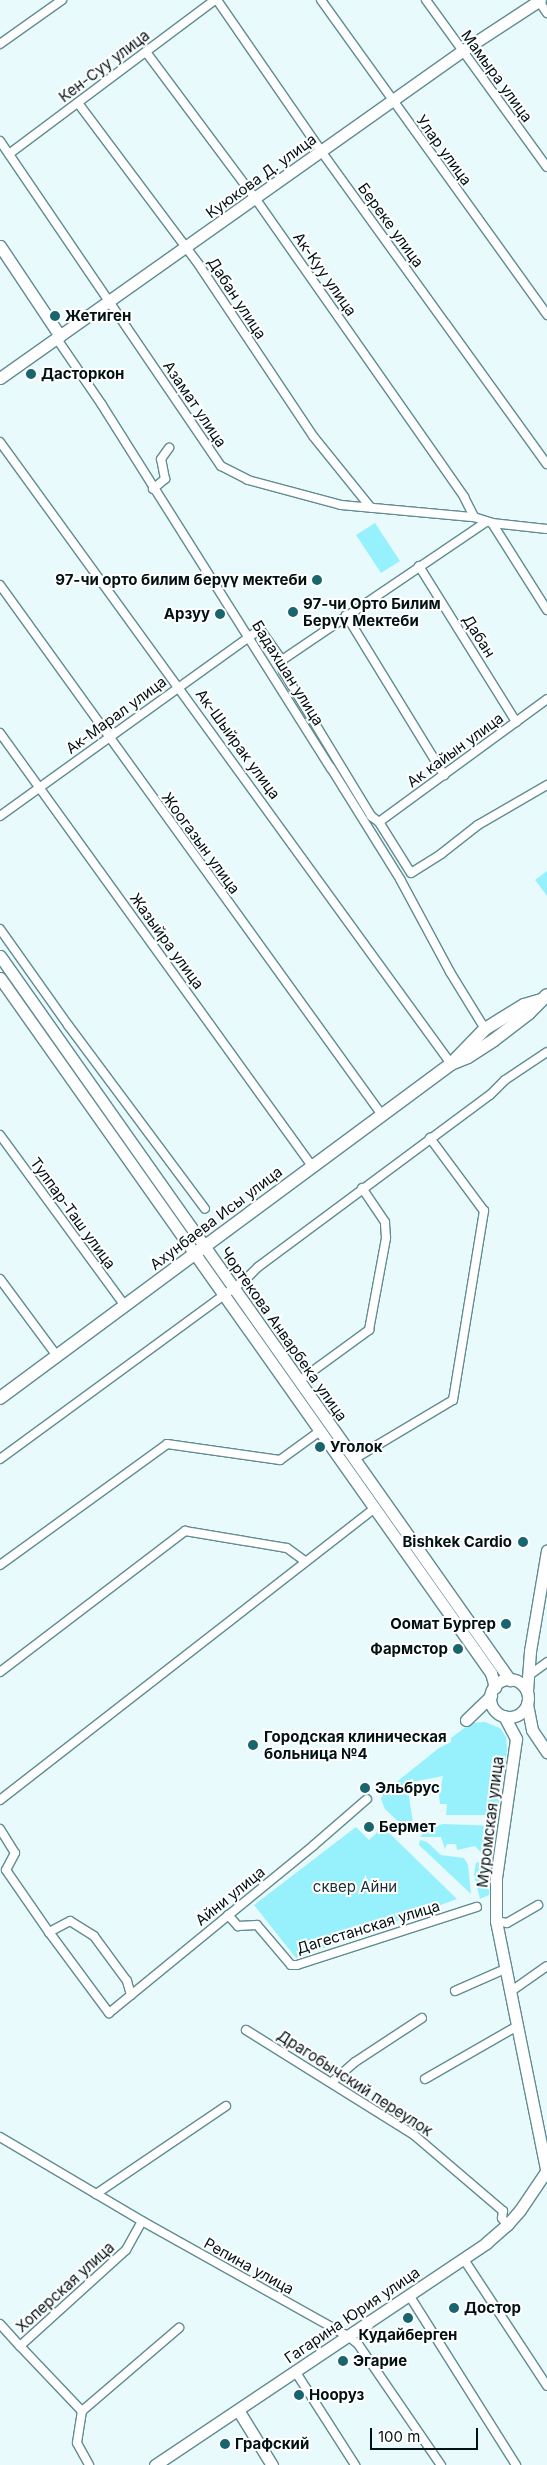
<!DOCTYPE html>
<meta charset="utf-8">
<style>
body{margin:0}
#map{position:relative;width:547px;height:2465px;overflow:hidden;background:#e8fafc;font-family:Inter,sans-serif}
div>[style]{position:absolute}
.green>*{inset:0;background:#96f1fd}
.roads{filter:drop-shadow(1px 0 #618c92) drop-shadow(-1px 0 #618c92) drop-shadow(0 1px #618c92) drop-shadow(0 -1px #618c92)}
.street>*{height:8px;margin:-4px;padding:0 4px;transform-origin:4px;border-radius:4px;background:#fff}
.secondary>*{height:11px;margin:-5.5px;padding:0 5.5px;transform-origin:5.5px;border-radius:5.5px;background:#fff}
.secondary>.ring{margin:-5.5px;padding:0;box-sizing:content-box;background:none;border:11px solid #fff;border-radius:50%}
.primary>*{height:12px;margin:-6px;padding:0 6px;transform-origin:6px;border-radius:6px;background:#fff}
.dots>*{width:14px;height:14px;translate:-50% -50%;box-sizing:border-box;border:2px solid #fff;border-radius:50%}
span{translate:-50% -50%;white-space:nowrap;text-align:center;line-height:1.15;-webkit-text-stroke:4px #fff;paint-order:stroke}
.street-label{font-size:15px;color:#021113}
.poi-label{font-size:15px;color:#021113;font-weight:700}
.left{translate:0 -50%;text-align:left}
.right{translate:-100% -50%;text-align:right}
.park-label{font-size:15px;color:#173033}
.scale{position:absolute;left:370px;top:2428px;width:108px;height:22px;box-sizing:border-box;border:2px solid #021113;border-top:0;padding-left:6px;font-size:15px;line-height:18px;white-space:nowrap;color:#021113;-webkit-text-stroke:4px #fff;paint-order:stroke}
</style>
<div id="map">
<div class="green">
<i style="clip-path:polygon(375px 523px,400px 561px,381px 573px,356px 535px)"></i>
<i style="clip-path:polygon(547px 871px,547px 896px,535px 880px)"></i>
<i style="clip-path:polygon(485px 1722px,500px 1728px,506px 1737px,507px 1751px,497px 1815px,446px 1815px,447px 1804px,440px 1804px,439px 1795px,443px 1776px,407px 1783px,413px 1823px,407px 1830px,385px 1809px,381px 1799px,384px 1792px,439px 1748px,451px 1742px,451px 1738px,471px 1723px)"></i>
<i style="clip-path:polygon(443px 1824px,495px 1826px,497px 1831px,492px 1858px,483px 1855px,475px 1846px,457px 1850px,456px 1844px,447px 1844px,445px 1849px,441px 1837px,420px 1837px,428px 1828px)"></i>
<i style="clip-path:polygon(356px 1827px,369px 1840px,383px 1827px,457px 1899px,296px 1958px,254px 1905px)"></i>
<i style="clip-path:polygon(420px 1840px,427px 1842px,441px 1855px,464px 1858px,468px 1865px,471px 1894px,419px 1845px)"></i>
<i style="clip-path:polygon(479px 1862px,490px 1864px,491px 1869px,489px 1895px,480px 1899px,474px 1874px,476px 1863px)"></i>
</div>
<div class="roads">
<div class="street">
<i style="left:217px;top:0;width:183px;rotate:55.4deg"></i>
<i style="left:321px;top:151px;width:386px;rotate:54.2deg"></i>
<i style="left:321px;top:0;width:388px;rotate:54.3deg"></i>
<i style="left:426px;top:0;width:206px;rotate:54.1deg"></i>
<i style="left:538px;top:0;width:16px;rotate:55deg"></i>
<i style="left:0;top:44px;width:76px;rotate:-35.4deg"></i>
<i style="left:146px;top:52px;width:182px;rotate:53.3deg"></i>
<i style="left:255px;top:198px;width:365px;rotate:55deg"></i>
<i style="left:464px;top:497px;width:22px;rotate:63deg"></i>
<i style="left:78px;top:103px;width:202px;rotate:53.2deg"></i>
<i style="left:199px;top:265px;width:206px;rotate:56.3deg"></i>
<i style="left:313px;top:436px;width:92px;rotate:51.1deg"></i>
<i style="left:0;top:141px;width:393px;rotate:55.8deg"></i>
<i style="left:221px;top:466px;width:30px;rotate:27deg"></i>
<i style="left:248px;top:480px;width:96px;rotate:15deg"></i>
<i style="left:341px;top:505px;width:134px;rotate:5.2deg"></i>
<i style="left:474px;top:517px;width:19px;rotate:18deg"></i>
<i style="left:492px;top:523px;width:55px;rotate:6.2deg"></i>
<i style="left:9px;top:154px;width:257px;rotate:-36.8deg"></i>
<i style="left:57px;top:339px;width:80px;rotate:55.7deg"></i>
<i style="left:102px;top:405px;width:429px;rotate:57.8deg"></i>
<i style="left:331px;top:768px;width:131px;rotate:58.1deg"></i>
<i style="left:400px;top:879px;width:106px;rotate:61.7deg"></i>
<i style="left:450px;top:972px;width:67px;rotate:58.4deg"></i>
<i style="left:0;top:442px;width:768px;rotate:54.05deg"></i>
<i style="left:153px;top:489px;width:16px;rotate:-40deg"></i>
<i style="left:165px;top:479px;width:20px;rotate:-101deg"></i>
<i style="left:161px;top:459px;width:14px;rotate:-54deg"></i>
<i style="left:486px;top:522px;width:246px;rotate:145.9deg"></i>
<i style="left:282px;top:660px;width:11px;rotate:85deg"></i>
<i style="left:283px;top:671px;width:170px;rotate:58.7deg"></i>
<i style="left:371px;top:816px;width:10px;rotate:37deg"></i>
<i style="left:379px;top:822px;width:60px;rotate:57.9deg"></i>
<i style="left:411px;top:873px;width:36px;rotate:-32deg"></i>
<i style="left:441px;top:854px;width:47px;rotate:-38.1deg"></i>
<i style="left:478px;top:825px;width:80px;rotate:-30.1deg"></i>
<i style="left:492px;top:523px;width:103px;rotate:57.7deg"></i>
<i style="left:419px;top:566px;width:184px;rotate:58.1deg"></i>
<i style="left:0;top:585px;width:653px;rotate:54.22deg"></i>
<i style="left:346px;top:615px;width:188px;rotate:58.5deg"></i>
<i style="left:0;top:733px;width:534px;rotate:54.23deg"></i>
<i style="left:0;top:816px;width:320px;rotate:-35.7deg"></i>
<i style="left:260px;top:629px;width:38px;rotate:55deg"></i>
<i style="left:379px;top:822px;width:208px;rotate:-36.2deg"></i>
<i style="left:0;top:929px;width:118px;rotate:54.7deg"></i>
<i style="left:68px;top:1025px;width:229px;rotate:53.3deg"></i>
<i style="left:0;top:1135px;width:212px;rotate:53.8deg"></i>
<i style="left:0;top:1279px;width:96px;rotate:53.5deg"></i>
<i style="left:299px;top:1381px;width:87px;rotate:-36.1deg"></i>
<i style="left:369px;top:1330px;width:94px;rotate:-79.5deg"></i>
<i style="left:386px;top:1238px;width:16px;rotate:-94deg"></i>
<i style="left:385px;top:1222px;width:41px;rotate:-124.1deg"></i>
<i style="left:0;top:1459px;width:303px;rotate:-36.2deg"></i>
<i style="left:245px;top:1280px;width:18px;rotate:-45deg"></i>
<i style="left:258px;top:1267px;width:289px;rotate:-36.6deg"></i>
<i style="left:490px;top:1095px;width:21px;rotate:-45deg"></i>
<i style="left:505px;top:1080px;width:50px;rotate:-33.7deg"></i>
<i style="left:354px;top:1459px;width:115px;rotate:-30.8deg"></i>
<i style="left:453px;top:1400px;width:192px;rotate:-80.7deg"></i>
<i style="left:484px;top:1211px;width:91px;rotate:-126.5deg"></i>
<i style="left:0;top:1565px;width:206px;rotate:-35.9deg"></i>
<i style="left:167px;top:1444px;width:114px;rotate:8.1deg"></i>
<i style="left:280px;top:1460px;width:49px;rotate:-35.9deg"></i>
<i style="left:0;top:1672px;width:233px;rotate:-37.3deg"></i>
<i style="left:185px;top:1531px;width:103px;rotate:9.5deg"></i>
<i style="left:287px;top:1548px;width:22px;rotate:36deg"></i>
<i style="left:528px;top:1676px;width:24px;rotate:-36deg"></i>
<i style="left:0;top:1800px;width:475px;rotate:-37.9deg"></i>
<i style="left:0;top:1829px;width:28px;rotate:58deg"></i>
<i style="left:15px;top:1853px;width:19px;rotate:118deg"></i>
<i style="left:6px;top:1870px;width:75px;rotate:55.3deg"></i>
<i style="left:228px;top:1915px;width:15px;rotate:48deg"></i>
<i style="left:238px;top:1926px;width:19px;rotate:-3deg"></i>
<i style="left:257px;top:1925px;width:52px;rotate:49.6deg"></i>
<i style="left:291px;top:1965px;width:6px"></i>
<i style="left:297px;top:1965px;width:189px;rotate:-17.9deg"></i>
<i style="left:496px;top:1921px;width:11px;rotate:10deg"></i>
<i style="left:507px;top:1923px;width:36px;rotate:-30deg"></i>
<i style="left:455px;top:1991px;width:55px;rotate:-23.7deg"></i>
<i style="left:510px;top:1992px;width:45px;rotate:-35.1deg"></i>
<i style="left:131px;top:1995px;width:15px;rotate:-106deg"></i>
<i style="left:127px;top:1981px;width:56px;rotate:-126.3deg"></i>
<i style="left:94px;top:1936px;width:28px;rotate:-148deg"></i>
<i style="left:70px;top:1921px;width:24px;rotate:152deg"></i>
<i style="left:49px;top:1932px;width:101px;rotate:53.5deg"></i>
<i style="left:109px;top:2013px;width:265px;rotate:-39.3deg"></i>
<i style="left:314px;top:1845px;width:70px;rotate:-41deg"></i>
<i style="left:246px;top:2030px;width:198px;rotate:32deg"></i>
<i style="left:414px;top:2135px;width:117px;rotate:40.5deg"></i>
<i style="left:503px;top:2211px;width:7px;rotate:98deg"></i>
<i style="left:502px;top:2218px;width:9px;rotate:54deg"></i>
<i style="left:425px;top:2079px;width:106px;rotate:-29.9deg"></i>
<i style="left:332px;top:2082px;width:30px;rotate:-41deg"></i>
<i style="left:355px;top:2062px;width:80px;rotate:-33.3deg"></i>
<i style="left:0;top:2137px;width:165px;rotate:30.6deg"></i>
<i style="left:142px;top:2221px;width:236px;rotate:29.2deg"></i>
<i style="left:348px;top:2336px;width:13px;rotate:39deg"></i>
<i style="left:358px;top:2344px;width:147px;rotate:55.6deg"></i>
<i style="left:96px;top:2194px;width:157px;rotate:-34.1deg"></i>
<i style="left:463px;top:2258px;width:153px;rotate:56.7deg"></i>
<i style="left:409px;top:2295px;width:201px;rotate:57.8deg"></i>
<i style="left:0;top:2324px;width:30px;rotate:48deg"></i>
<i style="left:20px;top:2346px;width:143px;rotate:-42.2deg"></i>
<i style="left:126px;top:2250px;width:33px;rotate:-61deg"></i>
<i style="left:20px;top:2346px;width:90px;rotate:46.4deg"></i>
<i style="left:82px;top:2411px;width:128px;rotate:-40.6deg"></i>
<i style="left:295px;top:2371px;width:112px;rotate:57.4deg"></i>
<i style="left:82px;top:2411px;width:32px;rotate:99deg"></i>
<i style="left:77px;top:2443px;width:25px;rotate:61deg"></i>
</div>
<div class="secondary">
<i style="left:0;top:246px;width:108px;rotate:56.3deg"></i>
<i style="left:0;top:378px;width:566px;rotate:-35.29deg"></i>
<i style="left:462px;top:51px;width:93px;rotate:-33.2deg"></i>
<i style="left:0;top:956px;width:886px;rotate:54.84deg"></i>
<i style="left:0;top:978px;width:851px;rotate:54.76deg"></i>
<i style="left:491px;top:1673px;width:15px;rotate:74deg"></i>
<i class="ring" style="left:490px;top:1679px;width:27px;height:27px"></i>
<i style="left:527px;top:1691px;width:40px;rotate:-85.7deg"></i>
<i style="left:530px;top:1651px;width:102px;rotate:-80.4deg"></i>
<i style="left:527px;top:1704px;width:26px;rotate:79deg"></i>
<i style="left:532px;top:1730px;width:27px;rotate:56deg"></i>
<i style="left:504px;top:1716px;width:26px;rotate:62deg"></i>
<i style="left:516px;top:1739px;width:139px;rotate:98.2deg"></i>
<i style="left:496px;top:1877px;width:44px;rotate:90deg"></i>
<i style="left:496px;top:1921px;width:254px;rotate:78.6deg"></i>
<i style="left:466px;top:1720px;width:35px;rotate:-44deg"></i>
<i style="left:238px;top:2410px;width:65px;rotate:58.3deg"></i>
<i style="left:155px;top:2465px;width:399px;rotate:-33.8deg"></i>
<i style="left:486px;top:2243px;width:28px;rotate:-41deg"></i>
<i style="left:507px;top:2225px;width:20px;rotate:-49deg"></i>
<i style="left:520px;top:2210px;width:48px;rotate:-56deg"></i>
</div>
<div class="primary">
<i style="left:452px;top:1063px;width:47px;rotate:-45.9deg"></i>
<i style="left:485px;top:1029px;width:46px;rotate:-31.6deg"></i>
<i style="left:524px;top:1005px;width:18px;rotate:-16deg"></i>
<i style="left:0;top:1398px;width:561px;rotate:-36.52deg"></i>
<i style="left:451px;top:1064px;width:18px;rotate:-22deg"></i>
<i style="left:468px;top:1057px;width:31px;rotate:-33deg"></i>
<i style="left:494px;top:1040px;width:44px;rotate:-37.6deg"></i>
<i style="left:529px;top:1013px;width:25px;rotate:-45deg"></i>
</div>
</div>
<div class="dots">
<i style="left:55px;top:316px;background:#18656d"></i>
<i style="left:31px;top:374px;background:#18656d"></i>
<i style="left:317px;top:580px;background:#18656d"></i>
<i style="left:293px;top:612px;background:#18656d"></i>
<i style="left:220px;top:614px;background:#18656d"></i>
<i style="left:320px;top:1447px;background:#18656d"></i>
<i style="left:523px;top:1542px;background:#18656d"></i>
<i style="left:506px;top:1624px;background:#18656d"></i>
<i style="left:458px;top:1649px;background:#18656d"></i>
<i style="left:253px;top:1745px;background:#18656d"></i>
<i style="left:365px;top:1788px;background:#18656d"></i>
<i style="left:369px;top:1827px;background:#18656d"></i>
<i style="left:454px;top:2308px;background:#18656d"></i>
<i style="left:408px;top:2318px;background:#18656d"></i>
<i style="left:343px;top:2361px;background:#18656d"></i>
<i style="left:299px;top:2395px;background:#18656d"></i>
<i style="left:225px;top:2444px;background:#18656d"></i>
</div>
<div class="street-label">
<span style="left:104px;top:66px;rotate:-37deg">Кен-Суу улица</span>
<span style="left:497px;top:76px;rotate:54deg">Мамыра улица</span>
<span style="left:444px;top:150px;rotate:54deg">Улар улица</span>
<span style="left:261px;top:176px;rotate:-36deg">Куюкова Д. улица</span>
<span style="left:391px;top:225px;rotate:54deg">Береке улица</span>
<span style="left:325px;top:274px;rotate:55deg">Ак-Куу улица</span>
<span style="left:237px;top:298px;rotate:57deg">Дабан улица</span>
<span style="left:195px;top:404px;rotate:56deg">Азамат улица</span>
<span style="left:479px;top:636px;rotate:58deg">Дабан</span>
<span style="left:288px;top:673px;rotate:58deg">Бадахшан улица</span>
<span style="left:116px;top:715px;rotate:-36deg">Ак-Марал улица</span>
<span style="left:238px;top:744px;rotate:54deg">Ак-Шыйрак улица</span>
<span style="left:455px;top:750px;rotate:-36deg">Ак кайын улица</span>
<span style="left:201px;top:843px;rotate:54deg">Жоогазын улица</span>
<span style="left:167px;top:941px;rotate:54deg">Жазыйра улица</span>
<span style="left:73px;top:1213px;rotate:54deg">Тулпар-Таш улица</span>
<span style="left:216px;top:1218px;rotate:-37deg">Ахунбаева Исы улица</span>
<span style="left:284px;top:1334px;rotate:55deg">Чортекова Анварбека улица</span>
<span style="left:490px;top:1822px;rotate:-83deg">Муромская улица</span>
<span style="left:230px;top:1896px;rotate:-39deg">Айни улица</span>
<span style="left:368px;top:1927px;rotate:-17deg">Дагестанская улица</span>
<span style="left:355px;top:2083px;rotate:33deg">Драгобычский переулок</span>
<span style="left:249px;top:2266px;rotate:29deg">Репина улица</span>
<span style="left:65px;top:2287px;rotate:-42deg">Хоперская улица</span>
<span style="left:352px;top:2315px;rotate:-34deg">Гагарина Юрия улица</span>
</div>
<div class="poi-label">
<span class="left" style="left:65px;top:316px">Жетиген</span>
<span class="left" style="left:41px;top:374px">Дасторкон</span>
<span class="right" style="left:307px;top:580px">97-чи орто билим берүү мектеби</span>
<span class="left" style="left:303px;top:612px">97-чи Орто Билим<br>Берүү Мектеби</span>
<span class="right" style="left:210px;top:614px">Арзуу</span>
<span class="left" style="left:330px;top:1447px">Уголок</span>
<span class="right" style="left:512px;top:1542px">Bishkek Cardio</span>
<span class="right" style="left:496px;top:1624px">Оомат Бургер</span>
<span class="right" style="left:448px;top:1649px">Фармстор</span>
<span class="left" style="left:264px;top:1745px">Городская клиническая<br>больница №4</span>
<span class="left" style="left:375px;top:1788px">Эльбрус</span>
<span class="left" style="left:379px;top:1827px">Бермет</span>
<span class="left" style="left:464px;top:2308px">Достор</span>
<span style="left:408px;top:2335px">Кудайберген</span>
<span class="left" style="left:353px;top:2361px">Эгарие</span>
<span class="left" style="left:309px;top:2395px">Нооруз</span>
<span class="left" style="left:235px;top:2444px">Графский</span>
</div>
<div class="park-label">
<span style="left:355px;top:1887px">сквер Айни</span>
</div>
<div class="scale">100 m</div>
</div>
